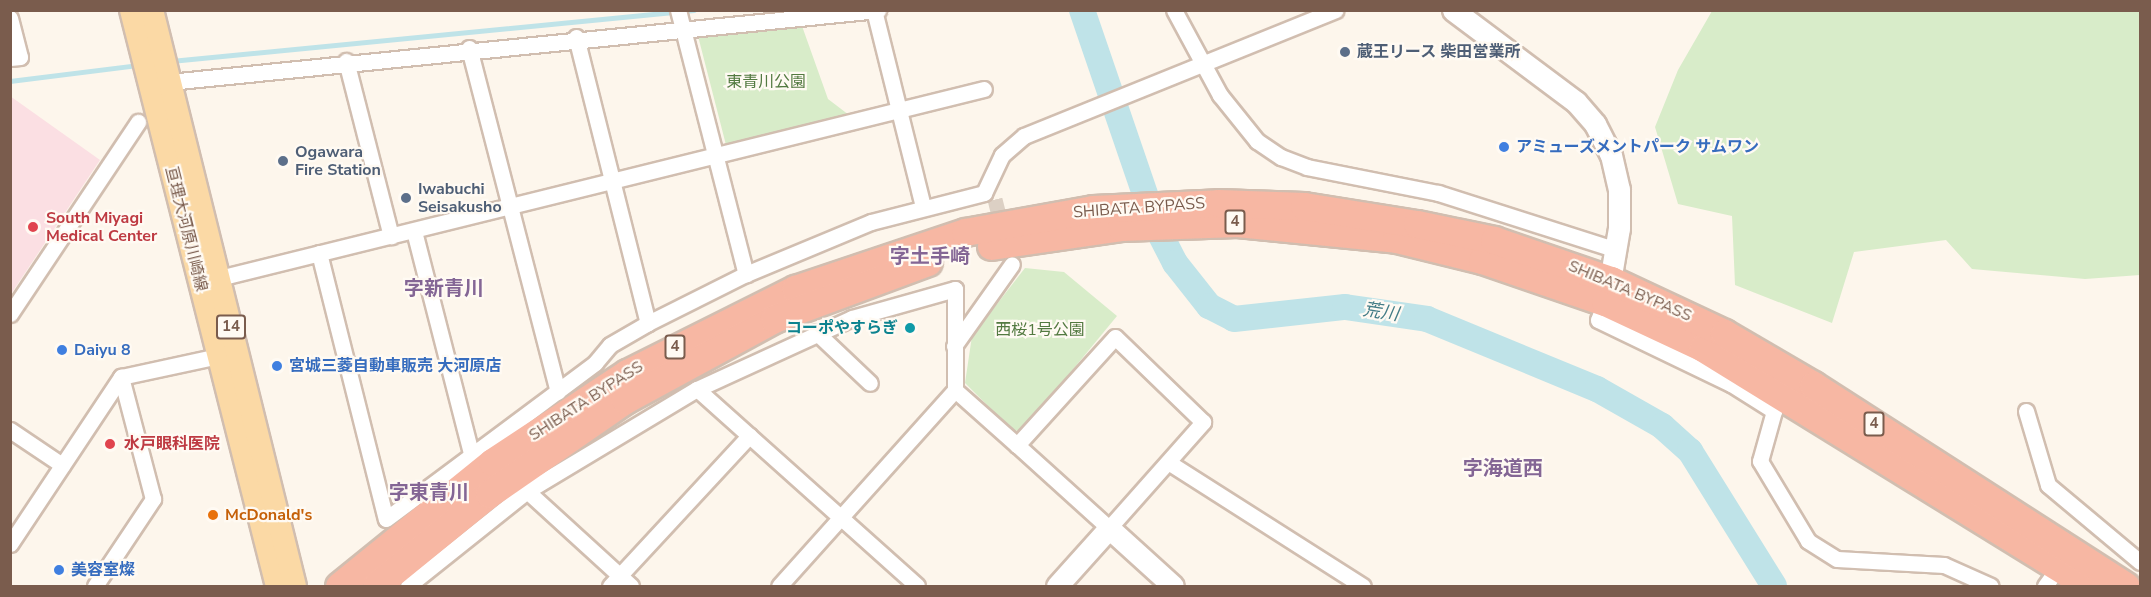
<!DOCTYPE html>
<meta charset="utf-8">
<style>
body{margin:0}
#map{position:relative;width:2151px;height:597px;overflow:hidden;background:#fdf6ec;font-family:"Nunito Sans","Noto Sans JP",sans-serif}
div>[style]{position:absolute}
.medical>*{inset:0;background:#fbdfe3}
.green>*{inset:0;background:#d8ecc9}
.stream>*{height:4.5px;margin:-2.25px;padding:0 2.25px;transform-origin:2.25px;border-radius:2.25px;background:#bfe3e8}
.river>*{height:26px;margin:-13px;padding:0 13px;transform-origin:13px;border-radius:13px;background:#bfe3e8}
.street-tunnel>*{height:15px;margin-top:-7.5px;transform-origin:0;background:repeating-linear-gradient(90deg,#dcd0c4 0 15px,transparent 0 23px)}
.roads{filter:drop-shadow(2px 0 #d1beb0) drop-shadow(-2px 0 #d1beb0) drop-shadow(0 2px #d1beb0) drop-shadow(0 -2px #d1beb0)}
.street>*{height:15px;margin:-7.5px;padding:0 7.5px;transform-origin:7.5px;border-radius:7.5px;background:#fff}
.secondary>*{height:21px;margin:-10.5px;padding:0 10.5px;transform-origin:10.5px;border-radius:10.5px;background:#fff}
.primary>*{height:22px;margin:-11px;padding:0 11px;transform-origin:11px;border-radius:11px;background:#fbd9a5}
.highway>*{height:27px;margin:-13.5px;padding:0 13.5px;transform-origin:13.5px;border-radius:13.5px;background:#f7b7a3}
.dots>*{width:16px;height:16px;translate:-50% -50%;box-sizing:border-box;border:3px solid #fffaf3;border-radius:50%}
span{translate:-50% -50%;white-space:nowrap;text-align:center;line-height:1.15;-webkit-text-stroke:4.5px #fffaf3;paint-order:stroke}
.shield-label span{padding:2px 4px;background:#fffaf3;border:2px solid;border-radius:4px;-webkit-text-stroke-width:0}
.shield-label{font-size:15px;color:#7a5c4d;font-weight:700}
.service-label{font-size:16px;color:#4e5e75;font-weight:700}
.left{translate:0 -50%;text-align:left}
.park-label{font-size:16px;color:#537a41}
.shop-label{font-size:16px;color:#366cbe;font-weight:700}
.street-label{font-size:16px;color:#7a5c4d}
.health-label{font-size:16px;color:#be3a42;font-weight:700}
.culture-label{font-size:16px;color:#0d838f;font-weight:700}
.right{translate:-100% -50%;text-align:right}
.food-label{font-size:16px;color:#c56008;font-weight:700}
.water-label{font-size:18px;color:#437c86;font-style:italic}
.quarter-label{font-size:20px;color:#846695;font-weight:700}
.frame{position:absolute;inset:0;border:12px solid #7a5c4d;pointer-events:none}
</style>
<div id="map">
<div class="medical">
<i style="clip-path:polygon(10px 96px,100px 160px,11px 294px,10px 294px)"></i>
</div>
<div class="green">
<i style="clip-path:polygon(1712px 11px,2140px 11px,2140px 275px,2085px 279px,1972px 269px,1946px 240px,1854px 252px,1832px 323px,1735px 285px,1732px 216px,1678px 204px,1655px 127px,1678px 70px)"></i>
<i style="clip-path:polygon(802px 26px,828px 99px,849px 115px,726px 145px,698px 36px)"></i>
<i style="clip-path:polygon(1025px 268px,1064px 272px,1117px 316px,1023px 430px,1013px 431px,965px 383px,972px 336px)"></i>
</div>
<div class="stream">
<i style="left:171px;top:61px;width:525px;rotate:-5.57deg"></i>
<i style="left:10px;top:81px;width:130px;rotate:-7.1deg"></i>
</div>
<div class="river">
<i style="left:1082px;top:10px;width:228px;rotate:71.1deg"></i>
<i style="left:1156px;top:226px;width:42px;rotate:62.8deg"></i>
<i style="left:1175px;top:263px;width:55px;rotate:51.7deg"></i>
<i style="left:1209px;top:306px;width:28px;rotate:27deg"></i>
<i style="left:1234px;top:319px;width:112px;rotate:-6.2deg"></i>
<i style="left:1345px;top:307px;width:83px;rotate:8.3deg"></i>
<i style="left:1427px;top:319px;width:184px;rotate:22.4deg"></i>
<i style="left:1597px;top:389px;width:75px;rotate:29.6deg"></i>
<i style="left:1662px;top:426px;width:38px;rotate:42deg"></i>
<i style="left:1690px;top:451px;width:159px;rotate:58.1deg"></i>
</div>
<div class="street-tunnel">
<i style="left:995px;top:199px;width:34px;rotate:76deg"></i>
</div>
<div class="roads">
<div class="street">
<i style="left:678px;top:10px;width:273px;rotate:75.6deg"></i>
<i style="left:874px;top:10px;width:202px;rotate:76deg"></i>
<i style="left:1174px;top:10px;width:97px;rotate:61.6deg"></i>
<i style="left:1220px;top:95px;width:59px;rotate:51.2deg"></i>
<i style="left:1257px;top:141px;width:29px;rotate:34deg"></i>
<i style="left:1281px;top:157px;width:28px;rotate:21deg"></i>
<i style="left:1307px;top:167px;width:134px;rotate:11.2deg"></i>
<i style="left:1438px;top:193px;width:188px;rotate:17.7deg"></i>
<i style="left:10px;top:18px;width:40px;rotate:75.6deg"></i>
<i style="left:20px;top:57px;width:10px;rotate:174deg"></i>
<i style="left:576px;top:37px;width:295px;rotate:75.9deg"></i>
<i style="left:469px;top:48px;width:355px;rotate:75.5deg"></i>
<i style="left:346px;top:61px;width:181px;rotate:75.6deg"></i>
<i style="left:169px;top:82px;width:713px;rotate:-5.8deg"></i>
<i style="left:414px;top:231px;width:229px;rotate:75.6deg"></i>
<i style="left:319px;top:253px;width:274px;rotate:75.9deg"></i>
<i style="left:386px;top:519px;width:261px;rotate:-36.7deg"></i>
<i style="left:595px;top:363px;width:23px;rotate:-50deg"></i>
<i style="left:610px;top:345px;width:44px;rotate:-30.1deg"></i>
<i style="left:648px;top:323px;width:110px;rotate:-26.6deg"></i>
<i style="left:746px;top:274px;width:135px;rotate:-22.6deg"></i>
<i style="left:871px;top:222px;width:117px;rotate:-14.4deg"></i>
<i style="left:984px;top:193px;width:42px;rotate:-64.7deg"></i>
<i style="left:1002px;top:155px;width:29px;rotate:-41deg"></i>
<i style="left:1024px;top:136px;width:336px;rotate:-22deg"></i>
<i style="left:211px;top:280px;width:796px;rotate:-13.88deg"></i>
<i style="left:1605px;top:302px;width:19px;rotate:111deg"></i>
<i style="left:1598px;top:320px;width:148px;rotate:25.7deg"></i>
<i style="left:1731px;top:384px;width:51px;rotate:32.1deg"></i>
<i style="left:1774px;top:411px;width:52px;rotate:105.6deg"></i>
<i style="left:1760px;top:461px;width:93px;rotate:59deg"></i>
<i style="left:1808px;top:541px;width:34px;rotate:32deg"></i>
<i style="left:1837px;top:559px;width:107px;rotate:3.2deg"></i>
<i style="left:1944px;top:565px;width:51px;rotate:24.1deg"></i>
<i style="left:10px;top:314px;width:231px;rotate:-56.3deg"></i>
<i style="left:816px;top:332px;width:74px;rotate:43.4deg"></i>
<i style="left:954px;top:346px;width:100px;rotate:-54.7deg"></i>
<i style="left:697px;top:389px;width:295px;rotate:41.8deg"></i>
<i style="left:955px;top:390px;width:83px;rotate:41.6deg"></i>
<i style="left:1017px;top:445px;width:124px;rotate:42.1deg"></i>
<i style="left:1109px;top:528px;width:142px;rotate:-48.4deg"></i>
<i style="left:1203px;top:422px;width:122px;rotate:-136deg"></i>
<i style="left:1115px;top:337px;width:146px;rotate:132.2deg"></i>
<i style="left:2026px;top:411px;width:77px;rotate:73.4deg"></i>
<i style="left:2048px;top:485px;width:120px;rotate:39.9deg"></i>
<i style="left:10px;top:430px;width:63px;rotate:33.9deg"></i>
<i style="left:1168px;top:462px;width:231px;rotate:32.5deg"></i>
<i style="left:527px;top:491px;width:141px;rotate:42.4deg"></i>
<i style="left:10px;top:544px;width:201px;rotate:-56.4deg"></i>
<i style="left:121px;top:377px;width:99px;rotate:-12.2deg"></i>
<i style="left:95px;top:586px;width:105px;rotate:-56.3deg"></i>
<i style="left:153px;top:499px;width:126px;rotate:-104.7deg"></i>
<i style="left:408px;top:586px;width:152px;rotate:-38.6deg"></i>
<i style="left:527px;top:491px;width:198px;rotate:-31deg"></i>
<i style="left:697px;top:389px;width:170px;rotate:-24.6deg"></i>
<i style="left:852px;top:318px;width:107px;rotate:-15.7deg"></i>
<i style="left:955px;top:289px;width:101px;rotate:90deg"></i>
<i style="left:955px;top:390px;width:263px;rotate:131.9deg"></i>
<i style="left:610px;top:586px;width:205px;rotate:-47.2deg"></i>
<i style="left:2045px;top:586px;width:22px;rotate:-54deg"></i>
</div>
<div class="secondary">
<i style="left:1453px;top:10px;width:154px;rotate:36.8deg"></i>
<i style="left:1576px;top:102px;width:29px;rotate:49deg"></i>
<i style="left:1595px;top:124px;width:35px;rotate:63deg"></i>
<i style="left:1611px;top:155px;width:35px;rotate:77deg"></i>
<i style="left:1619px;top:189px;width:39px;rotate:90deg"></i>
<i style="left:1619px;top:228px;width:66px;rotate:99.6deg"></i>
<i style="left:1057px;top:586px;width:78px;rotate:-48.1deg"></i>
<i style="left:1109px;top:528px;width:86px;rotate:42.2deg"></i>
</div>
<div class="primary">
<i style="left:131px;top:10px;width:594px;rotate:75.78deg"></i>
<i style="left:152px;top:10px;width:593px;rotate:76.06deg"></i>
</div>
<div class="highway">
<i style="left:991px;top:246px;width:131px;rotate:-8.3deg"></i>
<i style="left:1121px;top:227px;width:116px;rotate:-2deg"></i>
<i style="left:1237px;top:223px;width:160px;rotate:5.7deg"></i>
<i style="left:1396px;top:239px;width:89px;rotate:13.7deg"></i>
<i style="left:1482px;top:260px;width:130px;rotate:18.9deg"></i>
<i style="left:1605px;top:302px;width:108px;rotate:25.1deg"></i>
<i style="left:1703px;top:348px;width:453px;rotate:31.7deg"></i>
<i style="left:339px;top:586px;width:197px;rotate:-39deg"></i>
<i style="left:492px;top:462px;width:162px;rotate:-33.4deg"></i>
<i style="left:627px;top:373px;width:188px;rotate:-26.6deg"></i>
<i style="left:795px;top:289px;width:179px;rotate:-18.5deg"></i>
<i style="left:965px;top:232px;width:130px;rotate:-10.2deg"></i>
<i style="left:1093px;top:209px;width:125px;rotate:-2.7deg"></i>
<i style="left:1218px;top:203px;width:86px;rotate:2deg"></i>
<i style="left:1304px;top:206px;width:114px;rotate:9.1deg"></i>
<i style="left:1417px;top:224px;width:79px;rotate:11.7deg"></i>
<i style="left:1494px;top:240px;width:124px;rotate:18.9deg"></i>
<i style="left:1611px;top:280px;width:125px;rotate:25.1deg"></i>
<i style="left:1724px;top:333px;width:103px;rotate:30.3deg"></i>
<i style="left:1813px;top:385px;width:372px;rotate:32.7deg"></i>
<i style="left:376px;top:586px;width:146px;rotate:-39.2deg"></i>
<i style="left:489px;top:494px;width:165px;rotate:-34.7deg"></i>
<i style="left:625px;top:400px;width:170px;rotate:-28.5deg"></i>
<i style="left:774px;top:319px;width:164px;rotate:-20.3deg"></i>
</div>
</div>
<div class="dots">
<i style="left:1345px;top:52px;background:#5c6f8a"></i>
<i style="left:1504px;top:147px;background:#3f7fe0"></i>
<i style="left:283px;top:161px;background:#5c6f8a"></i>
<i style="left:406px;top:198px;background:#5c6f8a"></i>
<i style="left:33px;top:227px;background:#e0444e"></i>
<i style="left:910px;top:328px;background:#0f9aa8"></i>
<i style="left:62px;top:350px;background:#3f7fe0"></i>
<i style="left:277px;top:366px;background:#3f7fe0"></i>
<i style="left:110px;top:444px;background:#e0444e"></i>
<i style="left:213px;top:515px;background:#e8710a"></i>
<i style="left:59px;top:570px;background:#3f7fe0"></i>
</div>
<div class="shield-label">
<span style="left:1235px;top:222px">4</span>
<span style="left:231px;top:327px">14</span>
<span style="left:675px;top:347px">4</span>
<span style="left:1874px;top:424px">4</span>
</div>
<div class="service-label">
<span class="left" style="left:1357px;top:52px">蔵王リース 柴田営業所</span>
<span class="left" style="left:295px;top:161px">Ogawara<br>Fire Station</span>
<span class="left" style="left:418px;top:198px">Iwabuchi<br>Seisakusho</span>
</div>
<div class="park-label">
<span style="left:766px;top:82px">東青川公園</span>
<span style="left:1040px;top:330px">西桜1号公園</span>
</div>
<div class="shop-label">
<span class="left" style="left:1516px;top:147px">アミューズメントパーク サムワン</span>
<span class="left" style="left:74px;top:350px">Daiyu 8</span>
<span class="left" style="left:289px;top:366px">宮城三菱自動車販売 大河原店</span>
<span class="left" style="left:71px;top:570px">美容室燦</span>
</div>
<div class="street-label">
<span style="left:1139px;top:208px;rotate:-4deg">SHIBATA BYPASS</span>
<span style="left:186px;top:229px;rotate:76deg">亘理大河原川崎線</span>
<span style="left:1630px;top:291px;rotate:23deg">SHIBATA BYPASS</span>
<span style="left:586px;top:401px;rotate:-33deg">SHIBATA BYPASS</span>
</div>
<div class="health-label">
<span class="left" style="left:46px;top:227px">South Miyagi<br>Medical Center</span>
<span class="left" style="left:124px;top:444px">水戸眼科医院</span>
</div>
<div class="culture-label">
<span class="right" style="left:898px;top:328px">コーポやすらぎ</span>
</div>
<div class="food-label">
<span class="left" style="left:225px;top:515px">McDonald's</span>
</div>
<div class="water-label">
<span style="left:1381px;top:312px;rotate:9deg">荒川</span>
</div>
<div class="quarter-label">
<span style="left:930px;top:256px">字土手崎</span>
<span style="left:444px;top:288px">字新青川</span>
<span style="left:1503px;top:468px">字海道西</span>
<span style="left:429px;top:492px">字東青川</span>
</div>
<div class="frame"></div>
</div>
